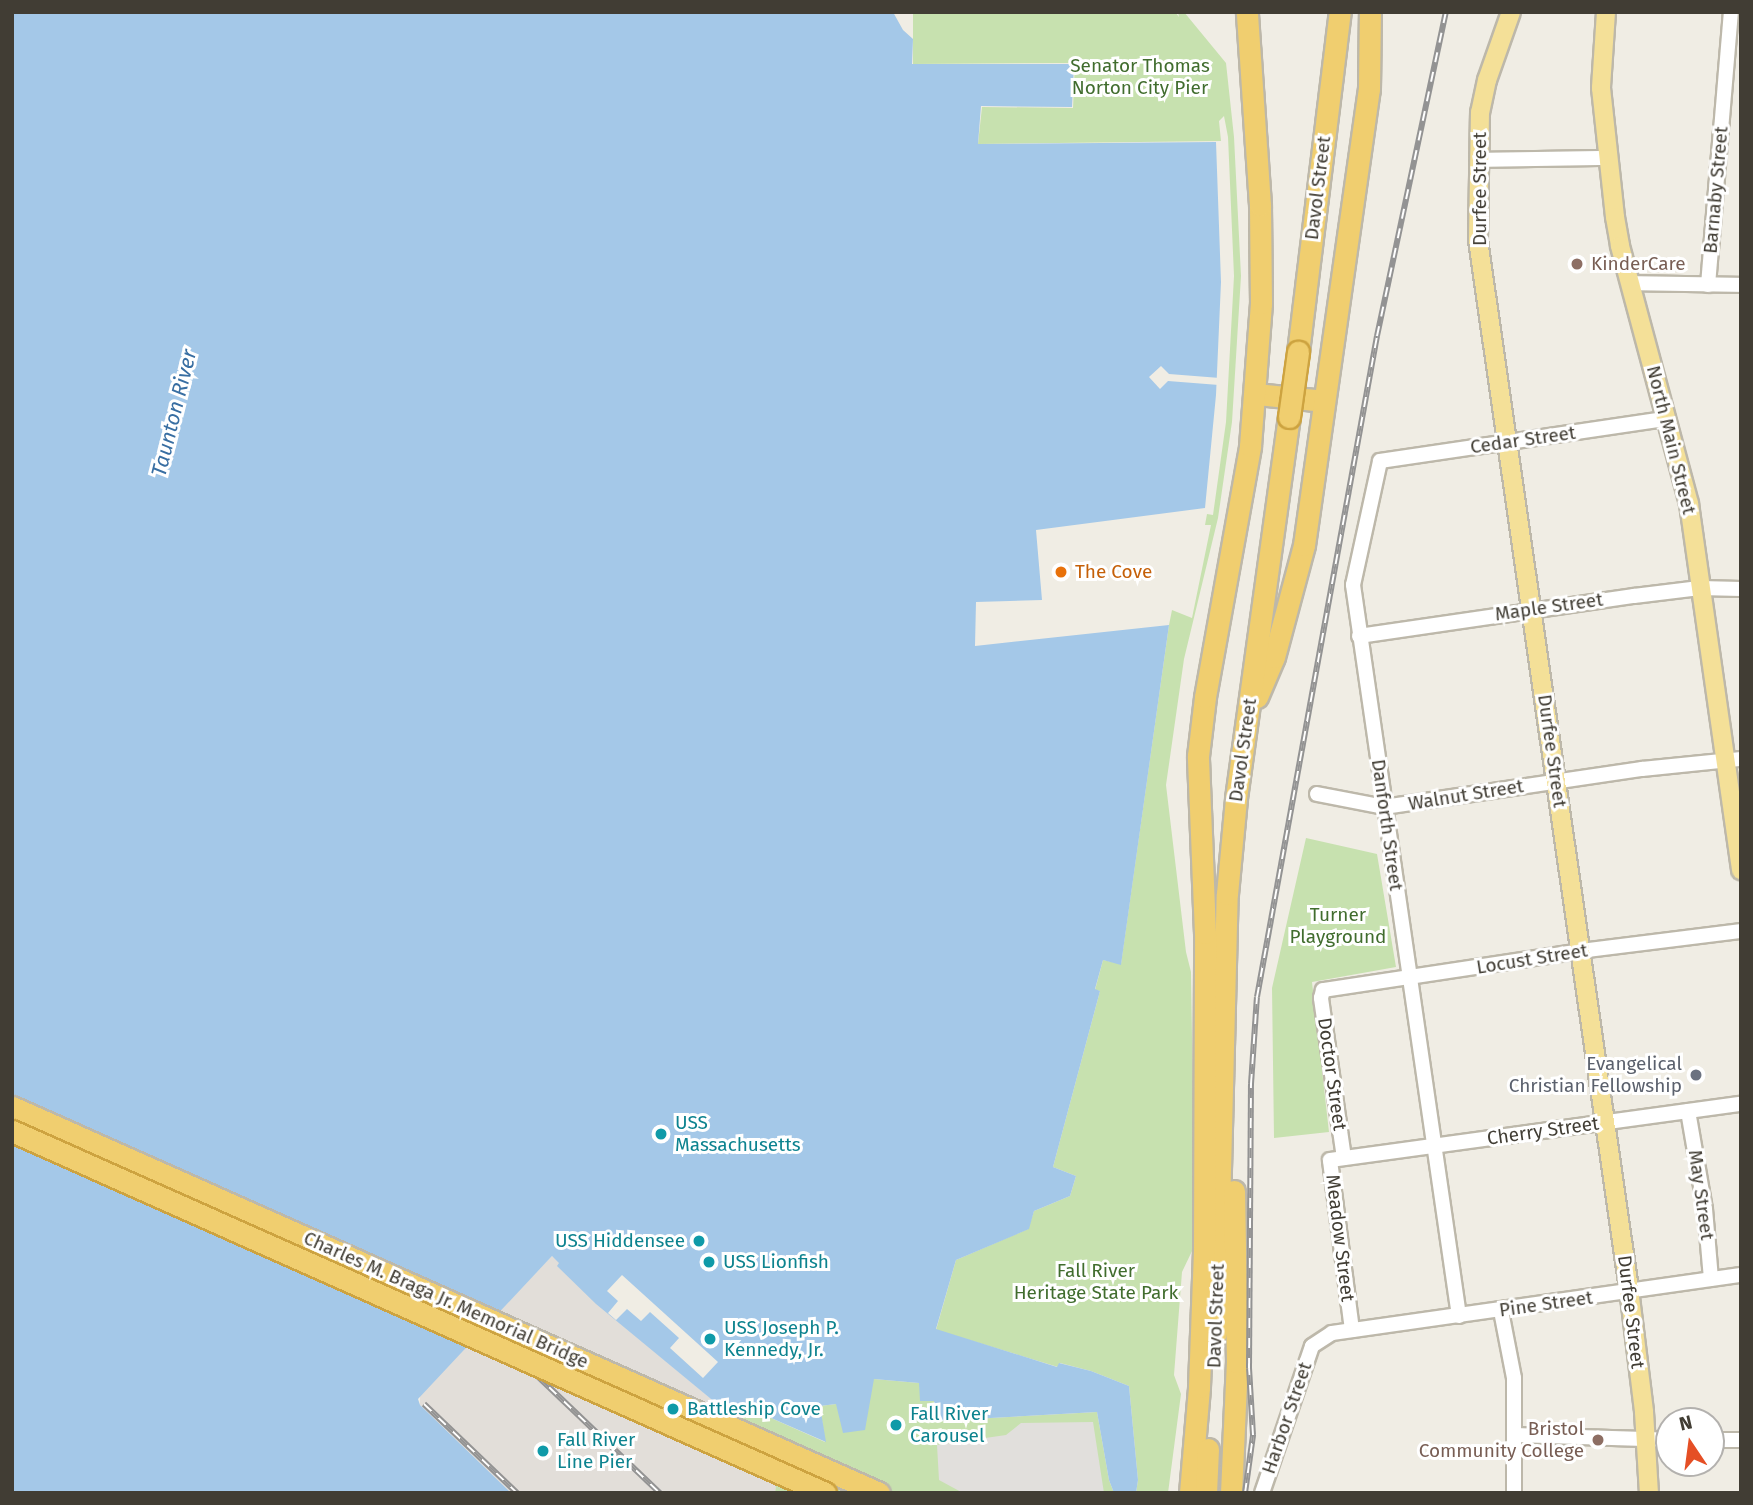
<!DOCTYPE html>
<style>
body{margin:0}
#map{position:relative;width:1753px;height:1505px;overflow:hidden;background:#f0ede4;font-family:"Fira Sans",sans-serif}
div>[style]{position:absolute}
.industrial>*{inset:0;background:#e2ded9}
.green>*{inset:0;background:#c7e1af}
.parking>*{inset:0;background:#e1dfdc}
.water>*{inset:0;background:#a4c8e8}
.pier>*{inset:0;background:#f0ede4}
.roads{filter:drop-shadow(2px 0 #bdb8aa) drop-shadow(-2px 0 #bdb8aa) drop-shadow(0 2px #bdb8aa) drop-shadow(0 -2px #bdb8aa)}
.minor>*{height:14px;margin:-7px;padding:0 7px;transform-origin:7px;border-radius:7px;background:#fff}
.major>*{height:18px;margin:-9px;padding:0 9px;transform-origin:9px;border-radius:9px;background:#f4e098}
.highway>*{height:21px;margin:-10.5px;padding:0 10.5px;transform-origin:10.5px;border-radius:10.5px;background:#f0ce6f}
.rail>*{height:6px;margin-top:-3px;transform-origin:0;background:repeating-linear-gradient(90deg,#fff 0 10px,#939393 0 20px);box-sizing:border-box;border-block:2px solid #939393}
.bridges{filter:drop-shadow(2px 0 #cda340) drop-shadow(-2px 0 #cda340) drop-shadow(0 2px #cda340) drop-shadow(0 -2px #cda340)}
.highway-bridge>*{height:21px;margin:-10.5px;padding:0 10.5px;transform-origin:10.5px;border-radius:10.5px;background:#f0ce6f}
.dots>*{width:19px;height:19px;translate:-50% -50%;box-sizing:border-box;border:4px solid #fff;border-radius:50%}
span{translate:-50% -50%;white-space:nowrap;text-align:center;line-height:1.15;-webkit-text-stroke:6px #fff;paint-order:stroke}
.park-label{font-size:19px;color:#416d2e}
.street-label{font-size:19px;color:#413d34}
.education-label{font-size:19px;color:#785e54}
.left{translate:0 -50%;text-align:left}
.right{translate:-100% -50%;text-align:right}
.food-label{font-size:19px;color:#c56008}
.worship-label{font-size:19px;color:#5b616d}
.culture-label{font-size:19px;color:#0d838f}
.water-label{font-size:21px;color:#386ea2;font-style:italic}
.frame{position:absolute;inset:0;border:14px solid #413d34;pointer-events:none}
.north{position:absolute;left:1655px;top:1407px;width:70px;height:70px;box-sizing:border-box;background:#fff;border:2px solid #b3b1ae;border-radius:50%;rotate:347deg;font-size:19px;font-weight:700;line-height:28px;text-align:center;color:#413d34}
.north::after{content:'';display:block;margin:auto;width:24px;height:32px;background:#e54f25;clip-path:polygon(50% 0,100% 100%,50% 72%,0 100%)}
</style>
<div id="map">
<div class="industrial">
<i style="clip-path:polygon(552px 1256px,560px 1263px,558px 1266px,608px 1313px,734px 1418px,776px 1486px,775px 1493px,511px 1493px,420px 1405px,420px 1395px)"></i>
</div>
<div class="green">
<i style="clip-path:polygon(913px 12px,1175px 12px,1179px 17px,1178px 12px,1184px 12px,1226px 63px,1234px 137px,1241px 276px,1232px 422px,1218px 518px,1184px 659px,1166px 785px,1186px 952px,1191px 972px,1195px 1235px,1193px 1249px,1182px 1272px,1174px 1375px,1181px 1394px,1168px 1493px,1136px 1493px,1138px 1480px,1129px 1386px,1091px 1371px,1060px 1363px,1058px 1367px,936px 1330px,956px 1260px,1028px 1229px,1034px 1211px,1070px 1196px,1076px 1176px,1053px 1167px,1100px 991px,1095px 990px,1103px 960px,1121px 964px,1169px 625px,1172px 610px,1192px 618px,1211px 525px,1205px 525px,1207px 514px,1213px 515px,1226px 422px,1234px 276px,1228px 137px,1224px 116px,1219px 121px,1221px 141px,978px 144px,982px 107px,1073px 108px,1075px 63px,913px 64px)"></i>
<i style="clip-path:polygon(1306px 838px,1377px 854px,1396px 967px,1312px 982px,1329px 1132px,1274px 1138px,1272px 988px)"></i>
<i style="clip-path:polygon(874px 1379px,919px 1383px,934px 1401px,936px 1421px,1097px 1412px,1109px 1480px,1114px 1493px,775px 1493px,776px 1486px,734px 1418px,762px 1414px,825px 1442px,820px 1406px,836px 1404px)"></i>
</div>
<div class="parking">
<i style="clip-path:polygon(1093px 1422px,1104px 1493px,963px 1493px,939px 1480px,937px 1445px,1006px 1435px,1021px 1423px)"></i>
</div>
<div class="water">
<i style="clip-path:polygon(12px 12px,893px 12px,903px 30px,913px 39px,912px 64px,1074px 64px,1072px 107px,981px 106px,978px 144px,1216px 142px,1221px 282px,1216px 395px,1205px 508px,1036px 530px,1042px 600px,976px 602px,975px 646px,1169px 625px,1121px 965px,1103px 960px,1095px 989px,1100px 991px,1053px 1167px,1076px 1176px,1070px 1196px,1034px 1211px,1029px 1229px,956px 1260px,936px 1329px,1057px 1367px,1059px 1363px,1091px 1371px,1129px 1386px,1138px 1480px,1136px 1493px,1114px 1493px,1109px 1480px,1097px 1412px,936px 1421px,934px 1401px,920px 1401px,919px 1383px,874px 1379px,865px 1430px,843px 1433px,836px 1404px,820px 1406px,826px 1442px,762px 1414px,734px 1418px,596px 1304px,557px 1266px,559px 1263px,552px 1256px,418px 1399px,420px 1405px,511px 1493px,12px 1493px)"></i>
</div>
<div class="pier">
<i style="clip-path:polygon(1161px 366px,1169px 374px,1220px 378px,1219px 385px,1168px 381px,1160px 389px,1149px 377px)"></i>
<i style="clip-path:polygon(622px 1275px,718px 1362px,703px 1378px,670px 1348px,679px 1338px,650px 1312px,641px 1321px,627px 1309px,616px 1320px,608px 1313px,618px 1301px,607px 1291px)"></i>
</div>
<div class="roads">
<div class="minor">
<i style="left:1479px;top:160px;width:129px;rotate:-0.9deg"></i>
<i style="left:1630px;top:283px;width:111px;rotate:1deg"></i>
<i style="left:1708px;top:285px;width:274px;rotate:-85.2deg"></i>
<i style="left:1359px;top:636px;width:278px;rotate:-8.3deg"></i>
<i style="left:1634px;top:596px;width:66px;rotate:-6.9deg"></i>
<i style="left:1700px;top:588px;width:41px;rotate:1.4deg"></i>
<i style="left:1317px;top:794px;width:68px;rotate:11deg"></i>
<i style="left:1384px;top:807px;width:261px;rotate:-8.4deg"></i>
<i style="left:1642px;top:769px;width:100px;rotate:-5.8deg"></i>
<i style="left:1688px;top:1111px;width:99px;rotate:80.2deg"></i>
<i style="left:1705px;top:1209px;width:70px;rotate:85.1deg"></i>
<i style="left:1344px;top:1158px;width:162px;rotate:-98.2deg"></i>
<i style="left:1321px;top:998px;width:8px;rotate:-76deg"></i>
<i style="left:1323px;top:990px;width:260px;rotate:-8.6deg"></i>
<i style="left:1580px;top:951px;width:162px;rotate:-7.1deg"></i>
<i style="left:1501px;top:1311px;width:68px;rotate:79deg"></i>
<i style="left:1514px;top:1378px;width:115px;rotate:90deg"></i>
<i style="left:1459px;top:1316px;width:739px;rotate:-98.25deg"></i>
<i style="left:1353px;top:585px;width:127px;rotate:-77.7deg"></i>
<i style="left:1380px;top:461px;width:289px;rotate:-8.4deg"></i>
<i style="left:1352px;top:1330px;width:171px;rotate:-97.4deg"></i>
<i style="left:1330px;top:1160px;width:415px;rotate:-7.8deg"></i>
<i style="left:1514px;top:1435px;width:155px;rotate:1.8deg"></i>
<i style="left:1711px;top:1440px;width:30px"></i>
<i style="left:1262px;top:1493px;width:155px;rotate:-71.2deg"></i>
<i style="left:1312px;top:1346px;width:24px;rotate:-33deg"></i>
<i style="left:1332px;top:1333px;width:413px;rotate:-8.1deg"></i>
</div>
<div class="major">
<i style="left:1511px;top:12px;width:72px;rotate:109.4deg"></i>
<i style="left:1487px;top:80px;width:33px;rotate:102deg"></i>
<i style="left:1480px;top:112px;width:128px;rotate:90.9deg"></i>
<i style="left:1478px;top:240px;width:1060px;rotate:81.81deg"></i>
<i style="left:1629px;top:1289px;width:124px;rotate:83deg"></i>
<i style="left:1644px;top:1412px;width:81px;rotate:86.5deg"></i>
<i style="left:1606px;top:12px;width:76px;rotate:93.8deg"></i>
<i style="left:1601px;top:88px;width:130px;rotate:83.8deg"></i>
<i style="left:1615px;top:217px;width:29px;rotate:80deg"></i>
<i style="left:1620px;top:246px;width:267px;rotate:75deg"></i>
<i style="left:1689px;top:504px;width:370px;rotate:81.9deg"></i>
</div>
<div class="highway">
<i style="left:1298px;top:352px;width:343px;rotate:-83deg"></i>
<i style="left:1256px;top:394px;width:68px;rotate:5.9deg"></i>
<i style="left:1257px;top:697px;width:43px;rotate:-67deg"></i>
<i style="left:1274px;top:657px;width:116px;rotate:-75deg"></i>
<i style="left:1304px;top:545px;width:461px;rotate:-81.9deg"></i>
<i style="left:1369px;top:89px;width:77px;rotate:-89.3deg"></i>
<i style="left:12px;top:1107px;width:949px;rotate:24deg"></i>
<i style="left:1216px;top:1333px;width:439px;rotate:-88.6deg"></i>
<i style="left:1227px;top:894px;width:96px;rotate:-84.6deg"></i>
<i style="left:1236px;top:798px;width:385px;rotate:-82.1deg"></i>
<i style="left:1190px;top:1493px;width:106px;rotate:-85.1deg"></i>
<i style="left:1199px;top:1387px;width:137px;rotate:-87.9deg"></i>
<i style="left:1204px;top:1250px;width:317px;rotate:-89.8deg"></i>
<i style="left:1205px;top:933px;width:177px;rotate:-92.3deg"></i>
<i style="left:1198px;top:756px;width:59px;rotate:-83.2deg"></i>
<i style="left:1205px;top:697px;width:255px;rotate:-79.8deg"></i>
<i style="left:1250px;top:446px;width:143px;rotate:-85.6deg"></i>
<i style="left:1261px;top:303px;width:98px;rotate:-90.6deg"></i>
<i style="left:1260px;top:205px;width:193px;rotate:-93.9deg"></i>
<i style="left:1206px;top:1493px;width:44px;rotate:-87.4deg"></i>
<i style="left:1231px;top:1493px;width:131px;rotate:-87.4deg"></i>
<i style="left:1237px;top:1362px;width:171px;rotate:-91deg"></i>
</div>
</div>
<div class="rail">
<i style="left:506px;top:1346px;width:213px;rotate:43.7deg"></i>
<i style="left:424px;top:1404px;width:129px;rotate:43.7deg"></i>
<i style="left:1245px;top:1493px;width:59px;rotate:-82.1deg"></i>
<i style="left:1253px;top:1435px;width:67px;rotate:-93.4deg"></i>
<i style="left:1249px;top:1368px;width:284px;rotate:-89.6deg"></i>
<i style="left:1251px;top:1084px;width:87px;rotate:-86.1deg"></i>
<i style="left:1257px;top:997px;width:672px;rotate:-79.71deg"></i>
<i style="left:1377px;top:336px;width:331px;rotate:-78deg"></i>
</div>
<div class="bridges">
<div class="highway-bridge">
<i style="left:1289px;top:417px;width:66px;rotate:-82.1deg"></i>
<i style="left:12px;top:1131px;width:890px;rotate:24deg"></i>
</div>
</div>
<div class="dots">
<i style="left:1577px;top:264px;background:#8d6e63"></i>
<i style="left:1061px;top:572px;background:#e8710a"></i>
<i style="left:1696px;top:1075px;background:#6b7280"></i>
<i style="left:661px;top:1134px;background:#0f9aa8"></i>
<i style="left:699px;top:1241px;background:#0f9aa8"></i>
<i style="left:709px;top:1262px;background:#0f9aa8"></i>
<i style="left:710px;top:1339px;background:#0f9aa8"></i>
<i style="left:673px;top:1409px;background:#0f9aa8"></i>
<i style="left:896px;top:1425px;background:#0f9aa8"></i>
<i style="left:1598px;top:1440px;background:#8d6e63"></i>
<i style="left:543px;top:1451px;background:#0f9aa8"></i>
</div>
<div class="park-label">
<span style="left:1140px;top:77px">Senator Thomas<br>Norton City Pier</span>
<span style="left:1338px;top:926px">Turner<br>Playground</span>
<span style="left:1096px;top:1282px">Fall River<br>Heritage State Park</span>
</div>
<div class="street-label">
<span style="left:1318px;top:188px;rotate:-83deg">Davol Street</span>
<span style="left:1480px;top:189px;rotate:-90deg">Durfee Street</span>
<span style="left:1716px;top:190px;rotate:-85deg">Barnaby Street</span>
<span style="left:1523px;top:440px;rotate:-8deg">Cedar Street</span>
<span style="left:1671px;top:440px;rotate:76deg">North Main Street</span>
<span style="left:1549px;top:607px;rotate:-8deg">Maple Street</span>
<span style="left:1243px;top:750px;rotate:-82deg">Davol Street</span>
<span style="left:1552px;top:751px;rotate:82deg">Durfee Street</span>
<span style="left:1466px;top:795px;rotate:-9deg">Walnut Street</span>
<span style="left:1387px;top:825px;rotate:82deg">Danforth Street</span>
<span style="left:1532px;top:959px;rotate:-9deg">Locust Street</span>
<span style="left:1332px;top:1074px;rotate:82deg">Doctor Street</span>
<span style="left:1543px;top:1131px;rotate:-8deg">Cherry Street</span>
<span style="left:1701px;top:1195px;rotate:82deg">May Street</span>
<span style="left:1340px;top:1238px;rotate:83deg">Meadow Street</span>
<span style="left:446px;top:1300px;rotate:24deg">Charles M. Braga Jr. Memorial Bridge</span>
<span style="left:1546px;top:1304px;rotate:-8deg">Pine Street</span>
<span style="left:1631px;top:1312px;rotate:83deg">Durfee Street</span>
<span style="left:1216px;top:1316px;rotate:-88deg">Davol Street</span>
<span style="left:1287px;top:1418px;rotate:-71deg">Harbor Street</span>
</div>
<div class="education-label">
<span class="left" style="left:1591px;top:264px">KinderCare</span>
<span class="right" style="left:1584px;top:1440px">Bristol<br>Community College</span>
</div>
<div class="food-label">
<span class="left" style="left:1075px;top:572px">The Cove</span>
</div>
<div class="worship-label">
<span class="right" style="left:1682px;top:1075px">Evangelical<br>Christian Fellowship</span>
</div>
<div class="culture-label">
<span class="left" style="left:675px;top:1134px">USS<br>Massachusetts</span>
<span class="right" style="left:685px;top:1241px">USS Hiddensee</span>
<span class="left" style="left:723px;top:1262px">USS Lionfish</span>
<span class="left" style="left:724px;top:1339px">USS Joseph P.<br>Kennedy, Jr.</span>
<span class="left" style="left:687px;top:1409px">Battleship Cove</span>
<span class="left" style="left:910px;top:1425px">Fall River<br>Carousel</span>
<span class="left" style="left:557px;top:1451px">Fall River<br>Line Pier</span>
</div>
<div class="water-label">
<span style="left:174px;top:413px;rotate:-76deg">Taunton River</span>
</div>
<div class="frame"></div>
<div class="north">N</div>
</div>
